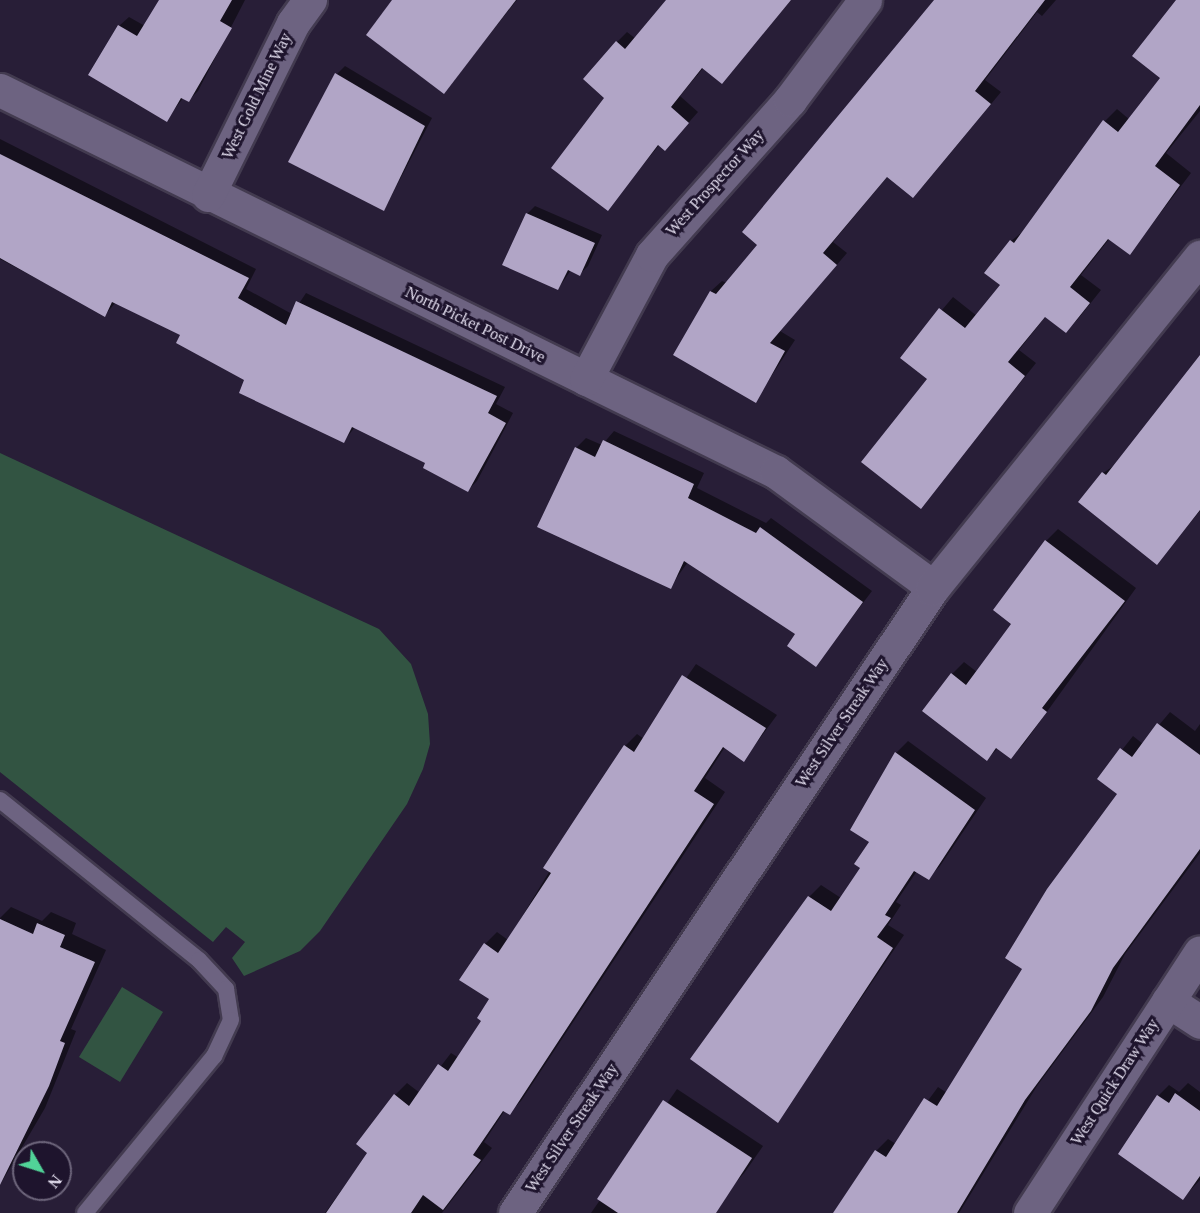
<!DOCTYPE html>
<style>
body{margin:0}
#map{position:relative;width:1200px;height:1213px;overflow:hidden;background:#281e37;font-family:"Times New Roman",serif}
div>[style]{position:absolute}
.green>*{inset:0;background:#325442}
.shadow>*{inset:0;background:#0007}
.building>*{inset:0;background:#b1a5c6}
.roads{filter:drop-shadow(2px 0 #433b50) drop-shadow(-2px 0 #433b50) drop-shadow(0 2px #433b50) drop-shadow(0 -2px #433b50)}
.service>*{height:16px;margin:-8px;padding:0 8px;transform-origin:8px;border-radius:8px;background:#6d6381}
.minor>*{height:33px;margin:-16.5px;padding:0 16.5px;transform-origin:16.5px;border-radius:16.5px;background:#6d6381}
span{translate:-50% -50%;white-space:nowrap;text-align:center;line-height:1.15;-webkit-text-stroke:6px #1e142d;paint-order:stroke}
.street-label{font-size:16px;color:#e3deef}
.north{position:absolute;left:12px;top:1141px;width:60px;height:60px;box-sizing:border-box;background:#1e142d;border:2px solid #6d657b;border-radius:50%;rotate:129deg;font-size:16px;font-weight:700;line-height:24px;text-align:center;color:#e3deef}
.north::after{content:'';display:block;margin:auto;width:21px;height:27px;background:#51d398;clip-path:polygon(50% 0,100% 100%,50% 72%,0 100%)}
</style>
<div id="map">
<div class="green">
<i style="clip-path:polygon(0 453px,379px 629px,411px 664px,428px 714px,430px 744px,423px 769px,407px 804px,320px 931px,300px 951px,244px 976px,232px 958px,245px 942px,226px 927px,213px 942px,0 772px)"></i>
<i style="clip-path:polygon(122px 987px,163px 1012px,120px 1082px,79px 1057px)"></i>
</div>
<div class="shadow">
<i style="clip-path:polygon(161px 0,245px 0,198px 91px,189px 100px,184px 97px,166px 120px,119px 26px,129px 17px,145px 26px)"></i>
<i style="clip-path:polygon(393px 0,517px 0,444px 92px)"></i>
<i style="clip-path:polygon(668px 0,791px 0,722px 82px,704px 67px,680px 96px,698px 112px,675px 138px,660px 144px,607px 209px,606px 98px,617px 42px,627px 32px,636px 39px)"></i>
<i style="clip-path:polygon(934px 0,1056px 0,1042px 16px,1037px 12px,985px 80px,1001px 92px,924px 185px,913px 196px,888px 176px,833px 242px,847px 253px,780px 331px,795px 340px,755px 401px,675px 354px,711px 291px,722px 281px,727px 283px,760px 245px)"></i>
<i style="clip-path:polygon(1178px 0,1200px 0,1200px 111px,1166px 153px,1191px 173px,1130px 253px,1110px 238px,1081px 275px,1101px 290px,1078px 319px,1066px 331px,1046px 316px,1019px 350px,1036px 363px,921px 507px,929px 378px,902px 357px,953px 297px,977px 316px,1002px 285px,1011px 241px,1025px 230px,1105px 121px,1117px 109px,1130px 120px,1162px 77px)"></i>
<i style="clip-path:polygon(345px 66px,432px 118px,384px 210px,337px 74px)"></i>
<i style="clip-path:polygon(0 139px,256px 269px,246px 289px,292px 314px,306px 293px,505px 387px,496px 404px,513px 413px,477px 481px,468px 490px,427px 462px,355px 427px,344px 441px,183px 334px,116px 302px,105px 315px,0 259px)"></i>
<i style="clip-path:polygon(535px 206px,602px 235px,588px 266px,580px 274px,571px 270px,558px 289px,527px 214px)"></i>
<i style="clip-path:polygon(1200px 359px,1200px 511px,1157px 563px,1103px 473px,1118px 463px)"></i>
<i style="clip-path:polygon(614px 431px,704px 473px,697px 488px,766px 523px,771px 518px,872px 591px,816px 665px,797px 633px,688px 562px,670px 587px,576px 448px,586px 438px,602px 445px)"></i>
<i style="clip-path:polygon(1058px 529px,1136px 588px,1023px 745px,1011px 757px,998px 748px,987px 759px,952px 674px,964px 662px,977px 672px,1013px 624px,1046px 541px)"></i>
<i style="clip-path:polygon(696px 664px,777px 715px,744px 760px,725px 747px,705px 778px,725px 792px,521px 1101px,509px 1113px,505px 1110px,484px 1142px,492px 1148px,442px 1213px,325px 1213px,369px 1152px,395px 1095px,407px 1083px,420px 1093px,451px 1053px,459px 1058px,484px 1021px,491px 999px,485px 944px,497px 932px,508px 940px,625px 746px,637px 734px,644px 739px)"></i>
<i style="clip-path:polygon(1170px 712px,1195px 731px,1200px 724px,1200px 853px,1125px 954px,1103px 997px,1037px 1086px,959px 1213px,835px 1213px,876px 1151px,888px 1139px,896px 1144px,938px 1087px,947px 1093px,1024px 969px,1119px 794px,1099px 779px,1133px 736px,1143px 744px)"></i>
<i style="clip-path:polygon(908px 741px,986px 798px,940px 866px,928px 878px,917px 871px,896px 902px,901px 905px,888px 925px,904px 935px,778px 1121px,692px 1058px,809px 897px,821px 885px,841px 898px,862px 868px,896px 753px)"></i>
<i style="clip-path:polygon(11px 907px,42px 921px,51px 912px,76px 923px,72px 934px,106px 950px,71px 1029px,76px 1031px,45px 1108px,0 1185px,0 918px)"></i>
<i style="clip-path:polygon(1188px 1083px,1200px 1092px,1200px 1180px,1183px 1198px,1158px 1096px,1169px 1085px,1179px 1092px)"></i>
<i style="clip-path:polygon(677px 1089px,763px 1146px,745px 1172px,709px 1213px,591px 1213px)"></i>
</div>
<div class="building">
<i style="clip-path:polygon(159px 0,232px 0,220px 21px,232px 28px,189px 102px,181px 98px,167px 122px,88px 75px,118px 25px,137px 36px)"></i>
<i style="clip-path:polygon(392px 0,516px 0,444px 94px,366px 35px)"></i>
<i style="clip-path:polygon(666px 0,791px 0,722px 84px,702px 68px,671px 107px,689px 123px,665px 151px,658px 145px,608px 211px,551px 168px,604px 98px,583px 79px,616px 41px,625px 49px)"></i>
<i style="clip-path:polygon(934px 0,1045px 0,975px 91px,991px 104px,913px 198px,887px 177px,823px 253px,837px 265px,770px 343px,785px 351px,756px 403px,673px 355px,710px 291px,716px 294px,757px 245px,742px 232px)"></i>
<i style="clip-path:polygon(1176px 0,1200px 0,1200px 105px,1155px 166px,1180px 185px,1130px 255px,1108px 239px,1070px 287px,1090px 303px,1066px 333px,1045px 317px,1008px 362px,1025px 376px,921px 509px,861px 462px,927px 379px,900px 358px,939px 308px,965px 328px,1000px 285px,984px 273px,1010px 240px,1014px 243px,1103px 120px,1118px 132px,1160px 78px,1132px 56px)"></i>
<i style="clip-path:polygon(335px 73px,425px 126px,384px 211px,288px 162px)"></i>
<i style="clip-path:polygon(0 154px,249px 278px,238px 298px,286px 325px,296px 301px,497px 396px,488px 413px,506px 423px,468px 492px,423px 468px,425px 463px,352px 427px,344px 443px,239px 393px,244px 380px,176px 343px,180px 335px,112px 302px,105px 317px,0 258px)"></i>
<i style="clip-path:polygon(526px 213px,595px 243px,580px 276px,568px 270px,558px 290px,502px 265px)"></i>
<i style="clip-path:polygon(1200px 355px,1200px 510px,1157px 565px,1078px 502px,1102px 472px,1106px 475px)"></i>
<i style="clip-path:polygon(603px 440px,694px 484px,688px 498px,756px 533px,760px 527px,863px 602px,816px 667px,787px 646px,795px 634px,684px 561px,671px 589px,537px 527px,575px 447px,595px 457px)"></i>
<i style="clip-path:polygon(1045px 540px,1125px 601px,1042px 708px,1047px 712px,1011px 759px,996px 748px,987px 761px,922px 711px,951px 673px,966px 685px,1011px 624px,993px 610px)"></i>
<i style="clip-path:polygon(682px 675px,766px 728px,744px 762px,723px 747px,694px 791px,714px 804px,510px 1115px,503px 1111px,473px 1155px,481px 1160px,443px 1210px,423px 1195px,411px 1213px,326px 1213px,367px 1153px,356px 1144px,394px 1094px,409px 1106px,438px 1064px,448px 1071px,481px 1021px,477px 1018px,489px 999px,459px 980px,484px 943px,498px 953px,551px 873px,543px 868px,577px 816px,624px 745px,634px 752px)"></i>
<i style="clip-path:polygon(1157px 723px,1200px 755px,1200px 849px,1113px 968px,1091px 1011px,1025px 1100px,957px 1213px,833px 1213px,875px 1150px,886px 1157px,924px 1098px,937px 1106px,1022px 969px,1005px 958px,1047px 889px,1117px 794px,1097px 779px,1120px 748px,1132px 757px)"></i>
<i style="clip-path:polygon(895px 752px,975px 810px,929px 880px,914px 871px,885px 915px,891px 918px,877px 937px,893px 948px,778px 1123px,690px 1059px,808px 896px,831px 911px,860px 868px,854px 864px,869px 842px,850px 830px)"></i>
<i style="clip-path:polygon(0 919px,33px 934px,37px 923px,65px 935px,60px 947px,95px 962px,60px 1041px,65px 1043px,49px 1086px,0 1185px)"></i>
<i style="clip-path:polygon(1175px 1093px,1200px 1111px,1200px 1176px,1183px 1200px,1118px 1154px,1157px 1095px,1169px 1103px)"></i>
<i style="clip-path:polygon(663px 1100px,752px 1158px,716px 1213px,618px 1213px,597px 1199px)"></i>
</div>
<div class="roads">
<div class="service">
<i style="left:0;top:800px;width:255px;rotate:38.8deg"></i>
<i style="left:199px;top:960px;width:40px;rotate:47deg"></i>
<i style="left:226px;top:989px;width:31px;rotate:81deg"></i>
<i style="left:231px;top:1020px;width:40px;rotate:115deg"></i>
<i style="left:214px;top:1056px;width:203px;rotate:129.4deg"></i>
</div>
<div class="minor">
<i style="left:0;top:90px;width:865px;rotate:26.21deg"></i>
<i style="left:776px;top:472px;width:195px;rotate:36.2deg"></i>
<i style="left:208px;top:195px;width:192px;rotate:-63.7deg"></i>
<i style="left:293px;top:23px;width:29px;rotate:-54deg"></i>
<i style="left:586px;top:379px;width:140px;rotate:-62deg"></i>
<i style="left:652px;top:255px;width:208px;rotate:-48.3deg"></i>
<i style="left:790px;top:100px;width:125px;rotate:-53.1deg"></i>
<i style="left:1168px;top:1001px;width:38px;rotate:33deg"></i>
<i style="left:515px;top:1213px;width:751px;rotate:-56.25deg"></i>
<i style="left:932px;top:589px;width:427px;rotate:-51.1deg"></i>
<i style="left:1030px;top:1213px;width:311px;rotate:-56.9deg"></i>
</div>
</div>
<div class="street-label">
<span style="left:257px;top:96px;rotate:-64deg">West Gold Mine Way</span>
<span style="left:715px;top:183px;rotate:-48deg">West Prospector Way</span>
<span style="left:475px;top:325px;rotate:26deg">North Picket Post Drive</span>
<span style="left:842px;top:723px;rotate:-56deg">West Silver Streak Way</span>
<span style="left:1115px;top:1082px;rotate:-57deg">West Quick Draw Way</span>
<span style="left:572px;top:1128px;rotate:-56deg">West Silver Streak Way</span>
</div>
<div class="north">N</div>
</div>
